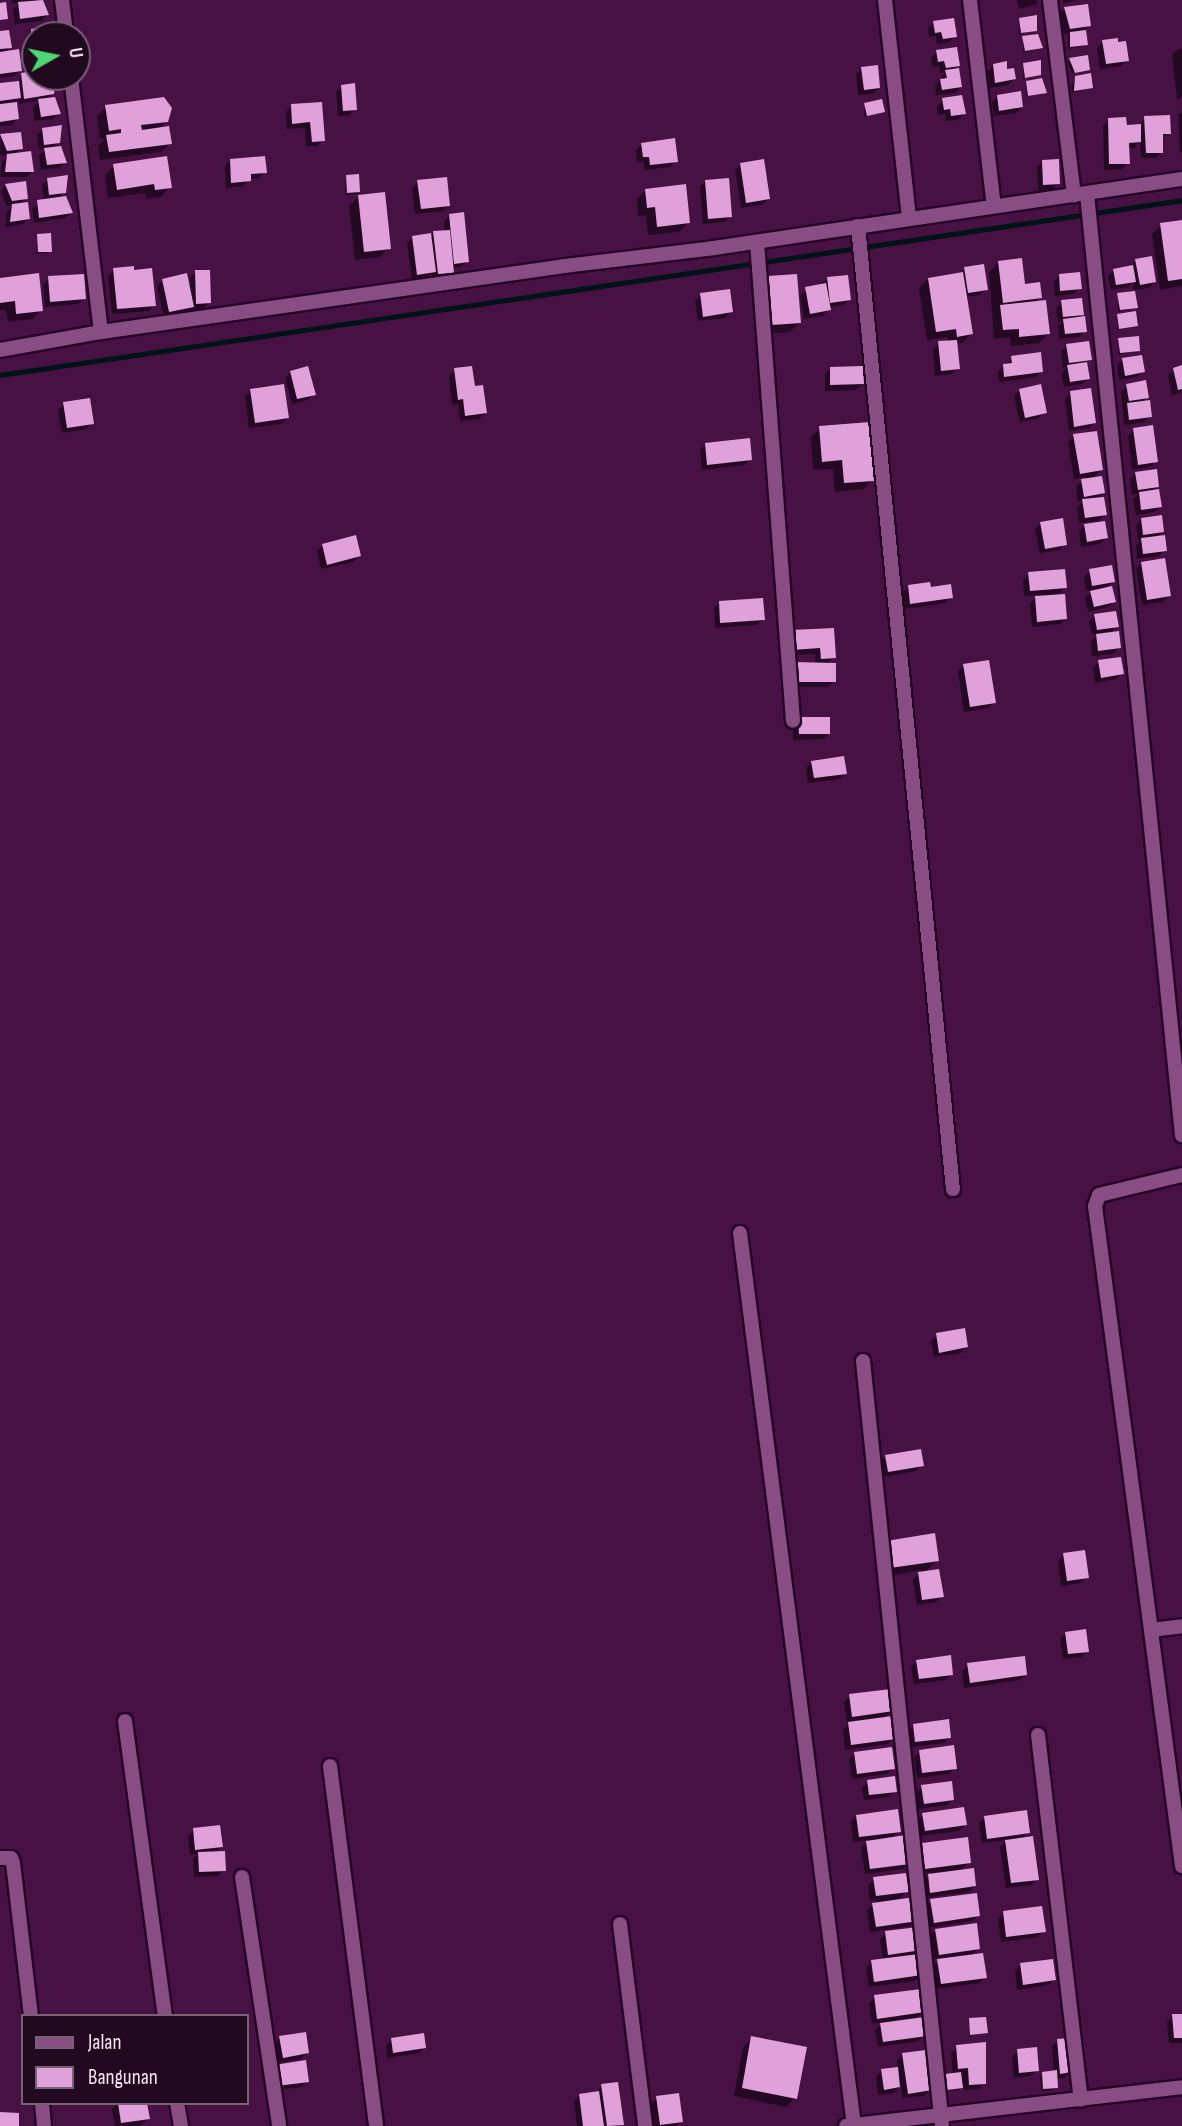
<!DOCTYPE html>
<style>
body{margin:0}
#map{position:relative;width:1182px;height:2126px;overflow:hidden;background:#471144;font-family:"Sofia Sans Condensed",sans-serif}
div>[style]{position:absolute}
.shadow>*{inset:0;background:#0007}
.stream>*{height:5px;margin:-2.5px;padding:0 2.5px;transform-origin:2.5px;border-radius:2.5px;background:#001418}
.building>*{inset:0;background:#e0a0da}
.roads{filter:drop-shadow(2px 0 #270126) drop-shadow(-2px 0 #270126) drop-shadow(0 2px #270126) drop-shadow(0 -2px #270126)}
.street>*{height:14px;margin:-7px;padding:0 7px;transform-origin:7px;border-radius:7px;background:#884e84}
span{translate:-50% -50%;white-space:nowrap;text-align:center;line-height:1.15;-webkit-text-stroke:7px #210a1f;paint-order:stroke}
.legend{position:absolute;left:21px;top:2014px;width:228px;height:91px;box-sizing:border-box;background:#210a1f;border:2px solid #786076;margin:0;padding:9px 12px;list-style:none;font-size:21px;color:#fbe1f8}
.legend li{display:flex;align-items:center;gap:14px;height:35px}
.legend b{width:35px;border:2px solid #786076}
.north{position:absolute;left:21px;top:21px;width:70px;height:70px;box-sizing:border-box;background:#210a1f;border:2px solid #786076;border-radius:50%;rotate:81deg;font-size:19px;font-weight:700;line-height:28px;text-align:center;color:#fbe1f8}
.north::after{content:'';display:block;margin:auto;width:24px;height:32px;background:#4ed675;clip-path:polygon(50% 0,100% 100%,50% 72%,0 100%)}
</style>
<div id="map">
<div class="shadow">
<i style="clip-path:polygon(11px 0,35px 0,47px 15px,42px 21px,15px 24px,13px 9px,19px 3px,12px 4px)"></i>
<i style="clip-path:polygon(1017px 0,1036px 0,1038px 4px,1019px 9px)"></i>
<i style="clip-path:polygon(1063px 0,1079px 0,1063px 3px)"></i>
<i style="clip-path:polygon(1065px 9px,1089px 25px,1084px 30px,1084px 46px,1068px 49px,1068px 36px,1072px 33px,1064px 34px,1059px 14px)"></i>
<i style="clip-path:polygon(1020px 20px,1035px 30px,1019px 35px)"></i>
<i style="clip-path:polygon(934px 23px,955px 36px,949px 42px,937px 44px,936px 36px,929px 37px,928px 28px)"></i>
<i style="clip-path:polygon(31px 30px,48px 35px,35px 35px,35px 71px,32px 71px,34px 81px,53px 93px,46px 100px,59px 113px,53px 119px,35px 121px,33px 107px,40px 100px,19px 104px,18px 98px,15px 102px,17px 119px,11px 125px,0 126px,0 85px,17px 83px,22px 74px,31px 73px,29px 56px,35px 50px,28px 51px,26px 36px)"></i>
<i style="clip-path:polygon(0 33px,10px 47px,4px 53px,20px 70px,14px 76px,0 78px)"></i>
<i style="clip-path:polygon(1023px 38px,1041px 48px,1023px 53px)"></i>
<i style="clip-path:polygon(1103px 42px,1127px 60px,1121px 66px,1100px 69px,1097px 48px)"></i>
<i style="clip-path:polygon(1178px 49px,1182px 49px,1182px 98px,1177px 99px,1172px 55px)"></i>
<i style="clip-path:polygon(937px 52px,958px 65px,952px 71px,961px 87px,955px 93px,936px 95px,935px 86px,946px 72px,940px 73px,939px 66px,932px 67px,931px 58px)"></i>
<i style="clip-path:polygon(1070px 60px,1088px 70px,1072px 74px,1068px 62px)"></i>
<i style="clip-path:polygon(1024px 64px,1039px 74px,1023px 79px)"></i>
<i style="clip-path:polygon(993px 65px,1006px 71px,1014px 79px,1008px 85px,990px 88px,988px 71px)"></i>
<i style="clip-path:polygon(862px 69px,879px 88px,873px 94px,858px 95px,856px 74px)"></i>
<i style="clip-path:polygon(1076px 77px,1091px 88px,1072px 93px,1071px 86px)"></i>
<i style="clip-path:polygon(1027px 83px,1045px 92px,1026px 97px)"></i>
<i style="clip-path:polygon(342px 86px,355px 109px,349px 115px,338px 116px,336px 92px)"></i>
<i style="clip-path:polygon(998px 96px,1022px 107px,1016px 113px,994px 116px,992px 102px)"></i>
<i style="clip-path:polygon(943px 100px,964px 114px,958px 120px,946px 121px,945px 114px,938px 115px,937px 106px)"></i>
<i style="clip-path:polygon(320px 104px,323px 140px,317px 146px,306px 146px,305px 128px,287px 129px,286px 112px,292px 106px)"></i>
<i style="clip-path:polygon(865px 105px,883px 112px,864px 117px)"></i>
<i style="clip-path:polygon(106px 107px,167px 121px,159px 129px,170px 143px,161px 152px,100px 160px,98px 146px,105px 139px,100px 139px,97px 116px)"></i>
<i style="clip-path:polygon(1182px 111px,1182px 152px,1180px 153px,1178px 115px)"></i>
<i style="clip-path:polygon(1145px 118px,1169px 133px,1161px 139px,1162px 152px,1156px 158px,1141px 158px,1140px 141px,1134px 148px,1127px 148px,1128px 163px,1122px 169px,1104px 170px,1103px 126px,1108px 120px,1125px 127px,1139px 126px)"></i>
<i style="clip-path:polygon(43px 129px,59px 142px,52px 149px,65px 162px,59px 168px,41px 170px,39px 155px,46px 149px,39px 150px,37px 135px)"></i>
<i style="clip-path:polygon(1px 136px,21px 148px,15px 155px,32px 172px,27px 177px,0 177px,2px 162px,8px 155px,1px 156px,0 153px)"></i>
<i style="clip-path:polygon(642px 144px,676px 161px,670px 167px,645px 170px,643px 161px,637px 162px,636px 150px)"></i>
<i style="clip-path:polygon(230px 160px,265px 172px,259px 178px,249px 179px,244px 186px,226px 188px,225px 166px)"></i>
<i style="clip-path:polygon(1043px 161px,1058px 183px,1053px 189px,1038px 190px,1037px 167px)"></i>
<i style="clip-path:polygon(741px 164px,769px 199px,763px 204px,741px 208px,735px 170px)"></i>
<i style="clip-path:polygon(114px 166px,170px 187px,161px 197px,146px 199px,145px 193px,108px 198px,105px 175px)"></i>
<i style="clip-path:polygon(346px 176px,358px 192px,356px 194px,345px 195px)"></i>
<i style="clip-path:polygon(48px 180px,64px 193px,58px 199px,71px 213px,65px 218px,34px 223px,32px 208px,44px 201px,42px 185px)"></i>
<i style="clip-path:polygon(706px 181px,730px 216px,724px 222px,703px 224px,700px 187px)"></i>
<i style="clip-path:polygon(418px 182px,449px 205px,443px 211px,415px 214px,412px 188px)"></i>
<i style="clip-path:polygon(6px 185px,27px 198px,20px 204px,29px 218px,23px 224px,5px 227px,7px 211px,13px 205px,6px 206px,1px 191px)"></i>
<i style="clip-path:polygon(646px 190px,688px 223px,679px 232px,648px 235px,646px 215px,638px 216px,637px 199px)"></i>
<i style="clip-path:polygon(358px 197px,389px 248px,380px 257px,355px 260px,349px 206px)"></i>
<i style="clip-path:polygon(450px 215px,467px 262px,461px 267px,452px 268px,447px 278px,432px 279px,432px 274px,412px 280px,407px 243px,413px 237px,430px 237px,434px 233px,445px 232px,444px 221px)"></i>
<i style="clip-path:polygon(1182px 222px,1182px 286px,1160px 290px,1152px 234px,1161px 225px)"></i>
<i style="clip-path:polygon(38px 235px,50px 251px,48px 253px,36px 254px)"></i>
<i style="clip-path:polygon(1136px 261px,1154px 282px,1149px 288px,1134px 290px,1133px 283px,1128px 287px,1111px 290px,1108px 276px,1114px 270px,1129px 268px)"></i>
<i style="clip-path:polygon(999px 262px,1040px 297px,1034px 303px,1048px 334px,1039px 343px,1011px 346px,1010px 337px,994px 339px,989px 272px)"></i>
<i style="clip-path:polygon(965px 268px,986px 290px,980px 295px,965px 297px,971px 334px,962px 343px,956px 344px,958px 368px,952px 374px,935px 376px,933px 349px,939px 343px,948px 342px,947px 337px,927px 340px,919px 288px,928px 279px,959px 274px)"></i>
<i style="clip-path:polygon(114px 270px,154px 305px,149px 311px,112px 314px,108px 276px)"></i>
<i style="clip-path:polygon(196px 272px,209px 302px,204px 308px,164px 317px,157px 286px,163px 280px,191px 286px,190px 278px)"></i>
<i style="clip-path:polygon(1059px 276px,1080px 288px,1074px 294px,1055px 296px,1054px 282px)"></i>
<i style="clip-path:polygon(49px 278px,84px 298px,78px 304px,45px 307px,43px 284px)"></i>
<i style="clip-path:polygon(769px 278px,799px 323px,790px 332px,763px 334px,760px 287px)"></i>
<i style="clip-path:polygon(828px 279px,849px 300px,843px 305px,829px 307px,823px 316px,804px 319px,800px 295px)"></i>
<i style="clip-path:polygon(0 280px,41px 310px,32px 319px,8px 322px,6px 310px,0 310px)"></i>
<i style="clip-path:polygon(701px 295px,731px 312px,725px 318px,698px 321px,695px 301px)"></i>
<i style="clip-path:polygon(1118px 295px,1136px 307px,1118px 312px)"></i>
<i style="clip-path:polygon(1062px 302px,1082px 314px,1077px 319px,1085px 331px,1079px 337px,1059px 339px,1058px 326px,1063px 321px,1058px 322px,1056px 308px)"></i>
<i style="clip-path:polygon(1118px 315px,1136px 326px,1117px 330px)"></i>
<i style="clip-path:polygon(1119px 340px,1139px 350px,1118px 355px)"></i>
<i style="clip-path:polygon(1067px 346px,1090px 360px,1086px 364px,1088px 378px,1082px 384px,1064px 387px,1062px 373px,1067px 367px,1063px 368px,1061px 351px)"></i>
<i style="clip-path:polygon(1012px 358px,1042px 371px,1036px 377px,999px 382px,998px 372px)"></i>
<i style="clip-path:polygon(1123px 360px,1143px 372px,1137px 377px,1119px 380px,1117px 365px)"></i>
<i style="clip-path:polygon(1182px 367px,1182px 392px,1172px 395px,1168px 375px)"></i>
<i style="clip-path:polygon(831px 368px,862px 384px,856px 390px,825px 391px,825px 374px)"></i>
<i style="clip-path:polygon(455px 370px,473px 388px,485px 413px,479px 419px,460px 421px,458px 404px,452px 405px,449px 376px)"></i>
<i style="clip-path:polygon(291px 372px,314px 394px,308px 400px,292px 404px,285px 378px)"></i>
<i style="clip-path:polygon(1127px 386px,1147px 397px,1142px 403px,1150px 416px,1145px 422px,1124px 425px,1121px 392px)"></i>
<i style="clip-path:polygon(251px 390px,287px 418px,281px 424px,249px 428px,245px 396px)"></i>
<i style="clip-path:polygon(1020px 390px,1045px 412px,1039px 418px,1020px 422px,1014px 396px)"></i>
<i style="clip-path:polygon(1071px 393px,1095px 422px,1089px 428px,1069px 431px,1065px 399px)"></i>
<i style="clip-path:polygon(64px 404px,92px 423px,86px 429px,62px 433px,58px 410px)"></i>
<i style="clip-path:polygon(820px 428px,873px 480px,863px 489px,835px 492px,833px 469px,813px 470px,811px 437px)"></i>
<i style="clip-path:polygon(1134px 430px,1156px 461px,1150px 467px,1132px 470px,1128px 436px)"></i>
<i style="clip-path:polygon(1074px 436px,1101px 470px,1091px 480px,1103px 493px,1096px 499px,1105px 514px,1098px 521px,1079px 523px,1077px 507px,1084px 501px,1078px 502px,1076px 487px,1086px 477px,1074px 479px,1068px 442px)"></i>
<i style="clip-path:polygon(706px 444px,750px 459px,745px 465px,702px 470px,700px 450px)"></i>
<i style="clip-path:polygon(1136px 473px,1158px 486px,1152px 492px,1160px 507px,1154px 512px,1136px 515px,1133px 499px,1139px 494px,1132px 495px,1130px 479px)"></i>
<i style="clip-path:polygon(1142px 519px,1162px 532px,1156px 538px,1165px 550px,1159px 556px,1137px 559px,1136px 545px,1142px 539px,1138px 540px,1136px 525px)"></i>
<i style="clip-path:polygon(1041px 523px,1065px 544px,1059px 550px,1040px 553px,1035px 529px)"></i>
<i style="clip-path:polygon(1084px 526px,1106px 538px,1100px 544px,1081px 547px,1079px 532px)"></i>
<i style="clip-path:polygon(323px 545px,359px 556px,353px 562px,321px 569px,317px 551px)"></i>
<i style="clip-path:polygon(1142px 563px,1169px 596px,1163px 602px,1142px 605px,1136px 569px)"></i>
<i style="clip-path:polygon(1090px 571px,1113px 582px,1105px 589px,1114px 602px,1108px 607px,1088px 612px,1085px 598px,1094px 590px,1086px 591px,1084px 577px)"></i>
<i style="clip-path:polygon(1029px 574px,1065px 587px,1057px 596px,1066px 619px,1060px 624px,1032px 627px,1030px 604px,1038px 595px,1024px 596px,1023px 580px)"></i>
<i style="clip-path:polygon(909px 586px,929px 589px,951px 597px,945px 603px,905px 609px,903px 592px)"></i>
<i style="clip-path:polygon(719px 603px,763px 619px,757px 625px,715px 628px,714px 608px)"></i>
<i style="clip-path:polygon(1095px 616px,1117px 626px,1109px 634px,1119px 648px,1113px 654px,1092px 656px,1091px 642px,1098px 634px,1092px 635px,1089px 622px)"></i>
<i style="clip-path:polygon(833px 630px,834px 657px,827px 664px,834px 681px,828px 687px,789px 687px,816px 664px,815px 654px,787px 655px,786px 638px)"></i>
<i style="clip-path:polygon(1099px 662px,1122px 673px,1116px 679px,1095px 683px,1093px 668px)"></i>
<i style="clip-path:polygon(964px 665px,994px 703px,988px 708px,964px 712px,958px 671px)"></i>
<i style="clip-path:polygon(829px 718px,829px 734px,823px 739px,793px 740px,793px 725px)"></i>
<i style="clip-path:polygon(812px 762px,845px 774px,839px 779px,808px 783px,806px 768px)"></i>
<i style="clip-path:polygon(937px 1335px,966px 1347px,961px 1353px,934px 1357px,931px 1341px)"></i>
<i style="clip-path:polygon(886px 1456px,922px 1465px,916px 1471px,882px 1477px,880px 1462px)"></i>
<i style="clip-path:polygon(878px 1552px,937px 1560px,924px 1573px,942px 1596px,936px 1602px,917px 1605px,913px 1580px,922px 1570px,881px 1577px)"></i>
<i style="clip-path:polygon(1064px 1555px,1087px 1577px,1081px 1583px,1061px 1586px,1058px 1561px)"></i>
<i style="clip-path:polygon(1066px 1633px,1087px 1651px,1082px 1657px,1063px 1659px,1060px 1639px)"></i>
<i style="clip-path:polygon(917px 1661px,951px 1674px,946px 1680px,914px 1684px,911px 1667px)"></i>
<i style="clip-path:polygon(968px 1665px,1025px 1675px,1020px 1680px,964px 1688px,962px 1671px)"></i>
<i style="clip-path:polygon(850px 1696px,892px 1710px,884px 1719px,894px 1738px,888px 1744px,845px 1750px,843px 1730px,851px 1721px,847px 1722px,844px 1702px)"></i>
<i style="clip-path:polygon(914px 1726px,950px 1737px,944px 1743px,910px 1747px,908px 1731px)"></i>
<i style="clip-path:polygon(919px 1752px,955px 1768px,949px 1774px,917px 1778px,914px 1758px)"></i>
<i style="clip-path:polygon(855px 1754px,893px 1768px,887px 1774px,852px 1779px,849px 1759px)"></i>
<i style="clip-path:polygon(868px 1782px,895px 1791px,889px 1797px,864px 1800px,862px 1788px)"></i>
<i style="clip-path:polygon(922px 1787px,952px 1799px,947px 1805px,918px 1809px,916px 1793px)"></i>
<i style="clip-path:polygon(923px 1815px,965px 1825px,959px 1831px,919px 1836px,917px 1820px)"></i>
<i style="clip-path:polygon(856px 1816px,899px 1831px,891px 1839px,909px 1863px,903px 1869px,865px 1874px,861px 1848px,869px 1840px,853px 1842px,851px 1822px)"></i>
<i style="clip-path:polygon(985px 1818px,1028px 1832px,1021px 1839px,1037px 1879px,1031px 1885px,1006px 1888px,1000px 1847px,1007px 1840px,982px 1843px,979px 1823px)"></i>
<i style="clip-path:polygon(194px 1830px,221px 1847px,215px 1853px,224px 1870px,218px 1876px,194px 1877px,193px 1859px,198px 1854px,190px 1855px,188px 1836px)"></i>
<i style="clip-path:polygon(922px 1845px,969px 1862px,960px 1871px,975px 1886px,969px 1892px,925px 1898px,923px 1882px,932px 1872px,920px 1874px,917px 1851px)"></i>
<i style="clip-path:polygon(874px 1879px,907px 1891px,897px 1901px,916px 1920px,910px 1926px,870px 1932px,867px 1910px,877px 1900px,870px 1901px,868px 1885px)"></i>
<i style="clip-path:polygon(931px 1901px,978px 1915px,973px 1921px,928px 1928px,925px 1907px)"></i>
<i style="clip-path:polygon(1003px 1913px,1044px 1931px,1038px 1937px,1001px 1942px,998px 1919px)"></i>
<i style="clip-path:polygon(936px 1930px,978px 1948px,970px 1957px,985px 1978px,979px 1983px,935px 1989px,932px 1967px,941px 1959px,934px 1959px,930px 1936px)"></i>
<i style="clip-path:polygon(886px 1933px,920px 1950px,913px 1956px,920px 1975px,915px 1981px,869px 1987px,866px 1968px,872px 1962px,883px 1960px,880px 1939px)"></i>
<i style="clip-path:polygon(1020px 1965px,1054px 1980px,1048px 1985px,1017px 1990px,1015px 1971px)"></i>
<i style="clip-path:polygon(875px 1997px,923px 2012px,915px 2020px,925px 2035px,919px 2041px,878px 2047px,875px 2030px,884px 2022px,872px 2024px,869px 2003px)"></i>
<i style="clip-path:polygon(1173px 2016px,1182px 2016px,1182px 2043px,1169px 2043px,1167px 2022px)"></i>
<i style="clip-path:polygon(970px 2020px,986px 2033px,969px 2036px)"></i>
<i style="clip-path:polygon(280px 2038px,307px 2053px,301px 2059px,277px 2063px,274px 2044px)"></i>
<i style="clip-path:polygon(752px 2038px,795px 2098px,786px 2107px,734px 2096px,743px 2047px)"></i>
<i style="clip-path:polygon(392px 2039px,424px 2047px,419px 2053px,387px 2058px,386px 2045px)"></i>
<i style="clip-path:polygon(1058px 2041px,1070px 2072px,1064px 2078px,1056px 2079px,1054px 2090px,1041px 2091px,1040px 2076px,1054px 2072px,1052px 2046px)"></i>
<i style="clip-path:polygon(957px 2047px,985px 2083px,979px 2089px,964px 2090px,964px 2085px,959px 2090px,945px 2091px,943px 2078px,953px 2075px,951px 2053px)"></i>
<i style="clip-path:polygon(1018px 2051px,1037px 2070px,1031px 2076px,1014px 2078px,1012px 2057px)"></i>
<i style="clip-path:polygon(903px 2055px,930px 2090px,924px 2096px,902px 2098px,901px 2085px,893px 2093px,878px 2095px,876px 2077px,881px 2071px,898px 2068px,897px 2060px)"></i>
<i style="clip-path:polygon(275px 2066px,307px 2081px,301px 2087px,272px 2091px)"></i>
<i style="clip-path:polygon(602px 2085px,622px 2124px,577px 2126px,574px 2101px,580px 2095px,596px 2093px)"></i>
<i style="clip-path:polygon(657px 2098px,681px 2122px,677px 2126px,654px 2126px,651px 2104px)"></i>
<i style="clip-path:polygon(118px 2103px,145px 2103px,148px 2118px,140px 2126px,115px 2126px,112px 2109px)"></i>
</div>
<div class="stream">
<i style="left:0;top:375px;width:1195px;rotate:-8.42deg"></i>
</div>
<div class="building">
<i style="clip-path:polygon(43px 0,49px 15px,20px 19px,18px 2px)"></i>
<i style="clip-path:polygon(6px 2px,8px 19px,0 20px,0 3px)"></i>
<i style="clip-path:polygon(1088px 4px,1091px 26px,1070px 29px,1064px 7px)"></i>
<i style="clip-path:polygon(1037px 15px,1037px 31px,1021px 33px,1019px 18px)"></i>
<i style="clip-path:polygon(954px 18px,957px 37px,943px 39px,941px 32px,935px 33px,933px 21px)"></i>
<i style="clip-path:polygon(51px 26px,52px 35px,35px 35px,33px 50px,31px 29px)"></i>
<i style="clip-path:polygon(9px 30px,12px 48px,0 49px,0 31px)"></i>
<i style="clip-path:polygon(1086px 30px,1088px 45px,1070px 47px,1070px 32px)"></i>
<i style="clip-path:polygon(1038px 34px,1043px 48px,1025px 51px,1022px 36px)"></i>
<i style="clip-path:polygon(1118px 38px,1118px 42px,1126px 41px,1129px 61px,1106px 64px,1102px 40px)"></i>
<i style="clip-path:polygon(957px 47px,960px 66px,946px 68px,944px 61px,938px 62px,936px 50px)"></i>
<i style="clip-path:polygon(19px 49px,22px 71px,0 74px,0 52px)"></i>
<i style="clip-path:polygon(1088px 55px,1090px 70px,1075px 73px,1069px 58px)"></i>
<i style="clip-path:polygon(1041px 60px,1041px 75px,1025px 78px,1023px 63px)"></i>
<i style="clip-path:polygon(1007px 61px,1007px 69px,1014px 68px,1016px 79px,995px 83px,993px 64px)"></i>
<i style="clip-path:polygon(878px 65px,880px 88px,864px 90px,861px 67px)"></i>
<i style="clip-path:polygon(959px 68px,962px 87px,942px 90px,940px 79px,947px 78px,945px 70px)"></i>
<i style="clip-path:polygon(34px 71px,36px 79px,56px 77px,54px 94px,24px 99px,21px 73px)"></i>
<i style="clip-path:polygon(1091px 73px,1093px 88px,1074px 91px,1075px 76px)"></i>
<i style="clip-path:polygon(1042px 78px,1047px 93px,1028px 96px,1026px 81px)"></i>
<i style="clip-path:polygon(19px 81px,21px 98px,0 101px,0 83px)"></i>
<i style="clip-path:polygon(355px 83px,357px 110px,343px 111px,341px 85px)"></i>
<i style="clip-path:polygon(1021px 91px,1023px 107px,999px 111px,997px 95px)"></i>
<i style="clip-path:polygon(962px 95px,966px 114px,951px 116px,950px 109px,944px 110px,942px 98px)"></i>
<i style="clip-path:polygon(55px 97px,61px 114px,41px 117px,38px 99px)"></i>
<i style="clip-path:polygon(164px 97px,172px 108px,168px 122px,141px 125px,142px 130px,169px 126px,172px 144px,109px 152px,106px 135px,121px 133px,121px 129px,109px 131px,105px 105px)"></i>
<i style="clip-path:polygon(882px 99px,885px 112px,867px 116px,864px 103px)"></i>
<i style="clip-path:polygon(17px 102px,19px 119px,0 122px,0 104px)"></i>
<i style="clip-path:polygon(322px 102px,325px 141px,312px 142px,310px 122px,292px 124px,291px 104px)"></i>
<i style="clip-path:polygon(1170px 115px,1171px 134px,1163px 134px,1163px 153px,1146px 153px,1144px 116px)"></i>
<i style="clip-path:polygon(1126px 117px,1127px 125px,1141px 124px,1141px 142px,1129px 143px,1130px 164px,1109px 164px,1108px 118px)"></i>
<i style="clip-path:polygon(62px 125px,60px 143px,44px 145px,42px 128px)"></i>
<i style="clip-path:polygon(21px 132px,23px 149px,7px 151px,0 134px)"></i>
<i style="clip-path:polygon(675px 138px,678px 162px,650px 165px,649px 157px,643px 157px,641px 143px)"></i>
<i style="clip-path:polygon(61px 146px,67px 163px,47px 165px,44px 148px)"></i>
<i style="clip-path:polygon(31px 151px,34px 172px,5px 172px,7px 154px)"></i>
<i style="clip-path:polygon(167px 156px,172px 188px,155px 190px,154px 184px,117px 190px,113px 164px)"></i>
<i style="clip-path:polygon(265px 156px,267px 173px,251px 174px,251px 181px,231px 183px,230px 159px)"></i>
<i style="clip-path:polygon(764px 159px,770px 199px,746px 203px,740px 163px)"></i>
<i style="clip-path:polygon(1059px 159px,1060px 184px,1043px 185px,1042px 160px)"></i>
<i style="clip-path:polygon(359px 174px,360px 192px,347px 193px,346px 175px)"></i>
<i style="clip-path:polygon(68px 175px,66px 193px,49px 195px,47px 178px)"></i>
<i style="clip-path:polygon(447px 177px,450px 206px,421px 209px,417px 180px)"></i>
<i style="clip-path:polygon(729px 178px,732px 217px,708px 219px,705px 180px)"></i>
<i style="clip-path:polygon(26px 181px,28px 199px,12px 201px,5px 184px)"></i>
<i style="clip-path:polygon(686px 184px,690px 223px,657px 227px,655px 207px,647px 208px,645px 189px)"></i>
<i style="clip-path:polygon(385px 192px,391px 249px,364px 252px,358px 195px)"></i>
<i style="clip-path:polygon(66px 196px,73px 213px,39px 218px,37px 200px)"></i>
<i style="clip-path:polygon(28px 202px,30px 219px,10px 222px,12px 204px)"></i>
<i style="clip-path:polygon(464px 212px,469px 262px,454px 264px,449px 214px)"></i>
<i style="clip-path:polygon(1182px 220px,1182px 279px,1168px 281px,1160px 223px)"></i>
<i style="clip-path:polygon(450px 230px,454px 273px,438px 274px,433px 231px)"></i>
<i style="clip-path:polygon(51px 233px,52px 252px,38px 252px,37px 234px)"></i>
<i style="clip-path:polygon(431px 233px,436px 272px,417px 275px,412px 236px)"></i>
<i style="clip-path:polygon(1152px 256px,1156px 282px,1140px 285px,1135px 259px)"></i>
<i style="clip-path:polygon(1022px 258px,1025px 284px,1040px 282px,1042px 298px,1003px 303px,998px 261px)"></i>
<i style="clip-path:polygon(984px 264px,988px 290px,968px 293px,964px 267px)"></i>
<i style="clip-path:polygon(1133px 265px,1136px 282px,1116px 285px,1113px 269px)"></i>
<i style="clip-path:polygon(134px 266px,134px 270px,152px 268px,156px 306px,117px 309px,113px 268px)"></i>
<i style="clip-path:polygon(195px 270px,210px 270px,211px 303px,196px 304px)"></i>
<i style="clip-path:polygon(963px 272px,973px 334px,957px 337px,956px 329px,936px 332px,928px 278px)"></i>
<i style="clip-path:polygon(1080px 272px,1082px 289px,1060px 291px,1059px 274px)"></i>
<i style="clip-path:polygon(39px 273px,43px 311px,16px 314px,15px 301px,0 303px,0 278px)"></i>
<i style="clip-path:polygon(187px 273px,194px 307px,169px 312px,162px 279px)"></i>
<i style="clip-path:polygon(84px 274px,86px 299px,50px 302px,48px 276px)"></i>
<i style="clip-path:polygon(797px 274px,801px 323px,772px 325px,768px 276px)"></i>
<i style="clip-path:polygon(848px 275px,851px 300px,830px 303px,827px 277px)"></i>
<i style="clip-path:polygon(826px 283px,831px 310px,810px 314px,805px 287px)"></i>
<i style="clip-path:polygon(730px 289px,733px 312px,703px 317px,700px 293px)"></i>
<i style="clip-path:polygon(1135px 291px,1138px 308px,1120px 310px,1117px 293px)"></i>
<i style="clip-path:polygon(1082px 298px,1084px 315px,1063px 317px,1061px 300px)"></i>
<i style="clip-path:polygon(1046px 300px,1050px 334px,1019px 337px,1019px 329px,1003px 330px,1000px 305px)"></i>
<i style="clip-path:polygon(1136px 311px,1138px 326px,1119px 329px,1117px 314px)"></i>
<i style="clip-path:polygon(1085px 316px,1087px 332px,1065px 334px,1063px 319px)"></i>
<i style="clip-path:polygon(1139px 336px,1140px 351px,1120px 353px,1118px 338px)"></i>
<i style="clip-path:polygon(957px 340px,960px 369px,941px 371px,938px 341px)"></i>
<i style="clip-path:polygon(1089px 341px,1092px 360px,1069px 363px,1066px 344px)"></i>
<i style="clip-path:polygon(1041px 352px,1043px 372px,1004px 377px,1003px 364px,1012px 363px,1011px 356px)"></i>
<i style="clip-path:polygon(1142px 355px,1145px 372px,1125px 376px,1122px 358px)"></i>
<i style="clip-path:polygon(1087px 362px,1090px 379px,1070px 382px,1067px 365px)"></i>
<i style="clip-path:polygon(1182px 365px,1182px 389px,1178px 390px,1173px 368px)"></i>
<i style="clip-path:polygon(308px 366px,316px 395px,297px 399px,290px 371px)"></i>
<i style="clip-path:polygon(472px 366px,475px 386px,483px 385px,487px 413px,465px 416px,463px 399px,458px 400px,454px 368px)"></i>
<i style="clip-path:polygon(863px 366px,864px 384px,830px 385px,830px 367px)"></i>
<i style="clip-path:polygon(1146px 380px,1149px 398px,1129px 401px,1126px 384px)"></i>
<i style="clip-path:polygon(284px 384px,289px 418px,255px 423px,250px 389px)"></i>
<i style="clip-path:polygon(1041px 384px,1047px 413px,1025px 418px,1019px 389px)"></i>
<i style="clip-path:polygon(1091px 388px,1096px 423px,1074px 427px,1070px 391px)"></i>
<i style="clip-path:polygon(90px 398px,94px 424px,67px 428px,63px 402px)"></i>
<i style="clip-path:polygon(1150px 400px,1152px 417px,1129px 420px,1127px 403px)"></i>
<i style="clip-path:polygon(870px 422px,874px 481px,844px 483px,842px 460px,822px 462px,819px 426px)"></i>
<i style="clip-path:polygon(1153px 425px,1158px 462px,1138px 465px,1133px 428px)"></i>
<i style="clip-path:polygon(1097px 431px,1103px 470px,1080px 474px,1073px 434px)"></i>
<i style="clip-path:polygon(750px 438px,752px 460px,707px 465px,705px 443px)"></i>
<i style="clip-path:polygon(1157px 469px,1159px 487px,1138px 490px,1135px 472px)"></i>
<i style="clip-path:polygon(1102px 476px,1105px 493px,1084px 497px,1081px 479px)"></i>
<i style="clip-path:polygon(1159px 489px,1162px 507px,1141px 510px,1139px 492px)"></i>
<i style="clip-path:polygon(1104px 497px,1107px 515px,1085px 518px,1082px 499px)"></i>
<i style="clip-path:polygon(1162px 515px,1164px 532px,1143px 535px,1141px 518px)"></i>
<i style="clip-path:polygon(1063px 518px,1067px 545px,1045px 549px,1040px 522px)"></i>
<i style="clip-path:polygon(1105px 521px,1108px 538px,1087px 542px,1084px 524px)"></i>
<i style="clip-path:polygon(356px 535px,361px 556px,327px 565px,322px 544px)"></i>
<i style="clip-path:polygon(1165px 535px,1167px 551px,1143px 554px,1141px 538px)"></i>
<i style="clip-path:polygon(1165px 558px,1171px 596px,1147px 600px,1141px 562px)"></i>
<i style="clip-path:polygon(1112px 565px,1115px 582px,1092px 586px,1089px 569px)"></i>
<i style="clip-path:polygon(1065px 569px,1067px 588px,1030px 591px,1028px 572px)"></i>
<i style="clip-path:polygon(930px 582px,931px 587px,951px 584px,953px 598px,910px 604px,908px 585px)"></i>
<i style="clip-path:polygon(1112px 586px,1116px 602px,1094px 607px,1090px 591px)"></i>
<i style="clip-path:polygon(1065px 594px,1067px 619px,1037px 622px,1035px 596px)"></i>
<i style="clip-path:polygon(763px 598px,765px 620px,720px 623px,719px 601px)"></i>
<i style="clip-path:polygon(1116px 611px,1119px 627px,1097px 630px,1094px 614px)"></i>
<i style="clip-path:polygon(834px 628px,836px 658px,821px 659px,820px 648px,792px 650px,791px 630px)"></i>
<i style="clip-path:polygon(1119px 631px,1121px 648px,1098px 651px,1096px 634px)"></i>
<i style="clip-path:polygon(1121px 657px,1124px 674px,1101px 678px,1098px 660px)"></i>
<i style="clip-path:polygon(989px 660px,996px 703px,970px 707px,963px 664px)"></i>
<i style="clip-path:polygon(794px 662px,836px 663px,836px 682px,794px 682px)"></i>
<i style="clip-path:polygon(798px 717px,830px 717px,830px 734px,799px 734px)"></i>
<i style="clip-path:polygon(844px 756px,847px 774px,814px 778px,811px 761px)"></i>
<i style="clip-path:polygon(965px 1328px,968px 1347px,939px 1353px,936px 1333px)"></i>
<i style="clip-path:polygon(921px 1449px,924px 1466px,888px 1472px,885px 1455px)"></i>
<i style="clip-path:polygon(935px 1533px,939px 1561px,890px 1568px,886px 1541px)"></i>
<i style="clip-path:polygon(1085px 1550px,1089px 1578px,1067px 1581px,1063px 1553px)"></i>
<i style="clip-path:polygon(939px 1569px,944px 1597px,922px 1600px,918px 1572px)"></i>
<i style="clip-path:polygon(1086px 1629px,1089px 1652px,1068px 1654px,1065px 1632px)"></i>
<i style="clip-path:polygon(951px 1655px,953px 1675px,919px 1679px,916px 1660px)"></i>
<i style="clip-path:polygon(1025px 1656px,1027px 1675px,970px 1683px,967px 1663px)"></i>
<i style="clip-path:polygon(891px 1689px,894px 1711px,852px 1717px,849px 1694px)"></i>
<i style="clip-path:polygon(892px 1716px,896px 1739px,851px 1745px,848px 1722px)"></i>
<i style="clip-path:polygon(949px 1719px,951px 1738px,915px 1742px,913px 1724px)"></i>
<i style="clip-path:polygon(954px 1745px,957px 1769px,922px 1773px,919px 1750px)"></i>
<i style="clip-path:polygon(892px 1747px,895px 1769px,857px 1774px,854px 1752px)"></i>
<i style="clip-path:polygon(895px 1776px,897px 1792px,869px 1795px,867px 1780px)"></i>
<i style="clip-path:polygon(952px 1781px,954px 1800px,924px 1804px,921px 1785px)"></i>
<i style="clip-path:polygon(964px 1807px,967px 1825px,925px 1831px,922px 1813px)"></i>
<i style="clip-path:polygon(898px 1809px,901px 1832px,859px 1837px,856px 1815px)"></i>
<i style="clip-path:polygon(1027px 1810px,1030px 1833px,987px 1839px,984px 1816px)"></i>
<i style="clip-path:polygon(220px 1825px,223px 1847px,195px 1850px,193px 1828px)"></i>
<i style="clip-path:polygon(906px 1835px,910px 1864px,870px 1869px,866px 1841px)"></i>
<i style="clip-path:polygon(1033px 1836px,1039px 1880px,1011px 1883px,1005px 1840px)"></i>
<i style="clip-path:polygon(968px 1837px,971px 1863px,925px 1869px,922px 1843px)"></i>
<i style="clip-path:polygon(225px 1851px,226px 1871px,199px 1872px,198px 1852px)"></i>
<i style="clip-path:polygon(974px 1868px,976px 1886px,930px 1893px,928px 1874px)"></i>
<i style="clip-path:polygon(906px 1873px,909px 1892px,876px 1896px,873px 1877px)"></i>
<i style="clip-path:polygon(977px 1893px,980px 1916px,934px 1923px,930px 1899px)"></i>
<i style="clip-path:polygon(915px 1897px,918px 1921px,876px 1927px,872px 1903px)"></i>
<i style="clip-path:polygon(1042px 1906px,1046px 1932px,1006px 1937px,1003px 1911px)"></i>
<i style="clip-path:polygon(977px 1923px,980px 1949px,939px 1955px,935px 1929px)"></i>
<i style="clip-path:polygon(918px 1927px,922px 1950px,888px 1955px,885px 1931px)"></i>
<i style="clip-path:polygon(983px 1953px,987px 1978px,941px 1984px,937px 1959px)"></i>
<i style="clip-path:polygon(919px 1954px,922px 1975px,874px 1982px,871px 1960px)"></i>
<i style="clip-path:polygon(1053px 1959px,1056px 1980px,1023px 1985px,1020px 1963px)"></i>
<i style="clip-path:polygon(921px 1989px,925px 2012px,877px 2019px,874px 1995px)"></i>
<i style="clip-path:polygon(1172px 2014px,1182px 2014px,1182px 2038px,1174px 2038px)"></i>
<i style="clip-path:polygon(924px 2017px,927px 2036px,883px 2042px,880px 2023px)"></i>
<i style="clip-path:polygon(986px 2017px,988px 2033px,970px 2035px,969px 2018px)"></i>
<i style="clip-path:polygon(306px 2032px,309px 2053px,283px 2058px,279px 2036px)"></i>
<i style="clip-path:polygon(424px 2033px,426px 2048px,393px 2053px,391px 2038px)"></i>
<i style="clip-path:polygon(751px 2036px,807px 2047px,797px 2099px,742px 2088px)"></i>
<i style="clip-path:polygon(1069px 2038px,1072px 2072px,1060px 2074px,1057px 2039px)"></i>
<i style="clip-path:polygon(986px 2042px,986px 2084px,969px 2085px,968px 2068px,958px 2069px,956px 2045px)"></i>
<i style="clip-path:polygon(1037px 2047px,1039px 2071px,1019px 2073px,1017px 2049px)"></i>
<i style="clip-path:polygon(926px 2050px,932px 2090px,908px 2094px,902px 2053px)"></i>
<i style="clip-path:polygon(306px 2060px,309px 2082px,277px 2086px,274px 2065px)"></i>
<i style="clip-path:polygon(898px 2067px,900px 2087px,884px 2090px,881px 2069px)"></i>
<i style="clip-path:polygon(1057px 2070px,1058px 2088px,1043px 2089px,1042px 2072px)"></i>
<i style="clip-path:polygon(961px 2072px,963px 2088px,947px 2090px,945px 2074px)"></i>
<i style="clip-path:polygon(618px 2082px,624px 2125px,607px 2126px,601px 2084px)"></i>
<i style="clip-path:polygon(599px 2091px,604px 2126px,583px 2126px,579px 2094px)"></i>
<i style="clip-path:polygon(679px 2093px,683px 2122px,660px 2125px,656px 2096px)"></i>
<i style="clip-path:polygon(118px 2103px,147px 2103px,150px 2119px,121px 2123px)"></i>
<i style="clip-path:polygon(0 2112px,19px 2113px,19px 2126px,0 2126px)"></i>
</div>
<div class="roads">
<div class="street">
<i style="left:62px;top:0;width:35px;rotate:83deg"></i>
<i style="left:885px;top:0;width:219px;rotate:83.7deg"></i>
<i style="left:970px;top:0;width:207px;rotate:83.4deg"></i>
<i style="left:1050px;top:0;width:197px;rotate:83deg"></i>
<i style="left:71px;top:77px;width:257px;rotate:83.3deg"></i>
<i style="left:1087px;top:194px;width:946px;rotate:84.24deg"></i>
<i style="left:858px;top:226px;width:968px;rotate:84.37deg"></i>
<i style="left:757px;top:242px;width:480px;rotate:85.7deg"></i>
<i style="left:0;top:350px;width:103px;rotate:-10.1deg"></i>
<i style="left:101px;top:332px;width:468px;rotate:-8.1deg"></i>
<i style="left:564px;top:266px;width:151px;rotate:-6.8deg"></i>
<i style="left:714px;top:248px;width:473px;rotate:-8.4deg"></i>
<i style="left:1182px;top:1175px;width:85px;rotate:166.5deg"></i>
<i style="left:1099px;top:1195px;width:12px;rotate:110deg"></i>
<i style="left:1095px;top:1206px;width:666px;rotate:82.49deg"></i>
<i style="left:740px;top:1233px;width:899px;rotate:82.72deg"></i>
<i style="left:863px;top:1361px;width:769px;rotate:84.1deg"></i>
<i style="left:1151px;top:1630px;width:31px;rotate:-7deg"></i>
<i style="left:125px;top:1721px;width:298px;rotate:82.3deg"></i>
<i style="left:1038px;top:1735px;width:367px;rotate:83.3deg"></i>
<i style="left:330px;top:1766px;width:363px;rotate:82.7deg"></i>
<i style="left:0;top:1858px;width:11px"></i>
<i style="left:11px;top:1858px;width:5px;rotate:68deg"></i>
<i style="left:13px;top:1863px;width:154px;rotate:83.3deg"></i>
<i style="left:242px;top:1877px;width:252px;rotate:81.5deg"></i>
<i style="left:620px;top:1924px;width:204px;rotate:82.9deg"></i>
<i style="left:42px;top:2103px;width:23px;rotate:85deg"></i>
<i style="left:177px;top:2103px;width:23px;rotate:80deg"></i>
<i style="left:846px;top:2126px;width:338px;rotate:-6.6deg"></i>
</div>
</div>
<ul class="legend">
<li><b style="height:9px;background:#884e84"></b>Jalan</li>
<li><b style="height:19px;background:#e0a0da"></b>Bangunan</li>
</ul>
<div class="north">U</div>
</div>
